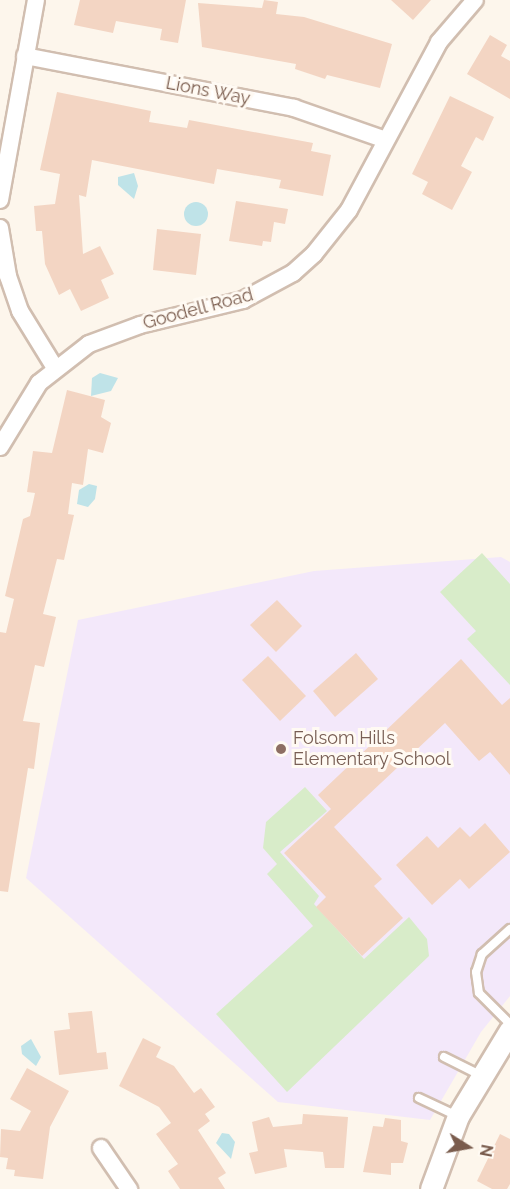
<!DOCTYPE html>
<style>
body{margin:0}
#map{position:relative;width:510px;height:1189px;overflow:hidden;background:#fdf6ec;font-family:Raleway,sans-serif}
div>[style]{position:absolute}
.education>*{inset:0;background:#f3e8fa}
.green>*{inset:0;background:#d8ecc9}
.water>*{inset:0;background:#bfe3e8}
.round{border-radius:50%}
.building>*{inset:0;background:#f3d5c3}
.roads{filter:drop-shadow(2px 0 #d1beb0) drop-shadow(-2px 0 #d1beb0) drop-shadow(0 2px #d1beb0) drop-shadow(0 -2px #d1beb0)}
.service>*{height:8px;margin:-4px;padding:0 4px;transform-origin:4px;border-radius:4px;background:#fff}
.minor>*{height:16px;margin:-8px;padding:0 8px;transform-origin:8px;border-radius:8px;background:#fff}
.tertiary>*{height:21px;margin:-10.5px;padding:0 10.5px;transform-origin:10.5px;border-radius:10.5px;background:#fff}
.dots>*{width:16px;height:16px;translate:-50% -50%;box-sizing:border-box;border:3px solid #fffaf3;border-radius:50%}
span{translate:-50% -50%;white-space:nowrap;text-align:center;line-height:1.15;-webkit-text-stroke:6px #fffaf3;paint-order:stroke}
.street-label{font-size:18px;color:#7a5c4d}
.education-label{font-size:18px;color:#785e54}
.left{translate:0 -50%;text-align:left}
.north{position:absolute;left:438px;top:1117px;width:60px;height:60px;-webkit-text-stroke:4px #fffaf3;paint-order:stroke;rotate:101deg;font-size:16px;font-weight:700;line-height:24px;text-align:center;color:#7a5c4d}
.north::after{content:'';display:block;margin:auto;width:21px;height:27px;background:#7a5c4d;clip-path:polygon(50% 0,100% 100%,50% 72%,0 100%)}
</style>
<div id="map">
<div class="education">
<i style="clip-path:polygon(501px 557px,510px 562px,510px 996px,481px 1032px,430px 1120px,278px 1102px,26px 878px,78px 620px,314px 571px)"></i>
</div>
<div class="green">
<i style="clip-path:polygon(482px 553px,510px 584px,510px 685px,467px 639px,476px 631px,440px 592px)"></i>
<i style="clip-path:polygon(305px 787px,327px 811px,280px 852px,319px 896px,314px 904px,364px 959px,409px 917px,427px 939px,429px 956px,287px 1092px,216px 1014px,313px 926px,267px 874px,277px 864px,263px 848px,266px 822px)"></i>
</div>
<div class="water">
<i style="clip-path:polygon(134px 173px,138px 186px,134px 199px,118px 185px,118px 177px)"></i>
<i class="round" style="left:184px;top:202px;width:24px;height:24px"></i>
<i style="clip-path:polygon(100px 373px,118px 378px,111px 391px,91px 396px,92px 378px)"></i>
<i style="clip-path:polygon(89px 484px,97px 486px,95px 499px,88px 507px,77px 504px,79px 490px)"></i>
<i style="clip-path:polygon(31px 1039px,41px 1057px,36px 1066px,22px 1054px,21px 1046px)"></i>
<i style="clip-path:polygon(222px 1133px,229px 1134px,235px 1142px,231px 1159px,216px 1143px)"></i>
</div>
<div class="building">
<i style="clip-path:polygon(80px 0,186px 0,178px 43px,160px 40px,162px 29px,116px 21px,113px 33px,74px 25px)"></i>
<i style="clip-path:polygon(264px 0,278px 2px,276px 14px,304px 17px,392px 44px,380px 88px,327px 75px,325px 79px,295px 69px,296px 64px,202px 47px,198px 3px,262px 8px)"></i>
<i style="clip-path:polygon(391px 0,431px 0,413px 20px)"></i>
<i style="clip-path:polygon(490px 35px,507px 45px,501px 56px,510px 61px,510px 99px,467px 74px)"></i>
<i style="clip-path:polygon(57px 92px,151px 111px,149px 122px,187px 128px,189px 120px,313px 143px,311px 151px,331px 155px,323px 196px,279px 188px,281px 180px,217px 169px,214px 184px,92px 160px,86px 197px,79px 195px,83px 254px,100px 246px,114px 274px,101px 280px,109px 298px,81px 311px,70px 289px,59px 295px,45px 264px,42px 231px,36px 231px,34px 206px,55px 204px,60px 174px,40px 170px)"></i>
<i style="clip-path:polygon(450px 96px,494px 117px,483px 141px,476px 137px,461px 166px,472px 172px,452px 210px,422px 194px,428px 182px,412px 174px)"></i>
<i style="clip-path:polygon(236px 201px,288px 209px,285px 224px,274px 222px,271px 242px,263px 241px,262px 246px,229px 241px)"></i>
<i style="clip-path:polygon(157px 229px,201px 234px,196px 275px,153px 270px)"></i>
<i style="clip-path:polygon(67px 390px,105px 400px,101px 417px,111px 423px,103px 453px,88px 449px,83px 485px,72px 483px,68px 514px,74px 515px,64px 560px,57px 559px,43px 614px,56px 617px,44px 667px,35px 665px,23px 721px,40px 723px,34px 769px,28px 768px,8px 892px,0 891px,0 632px,6px 633px,14px 599px,5px 596px,23px 519px,30px 516px,35px 493px,27px 492px,33px 451px,52px 453px)"></i>
<i style="clip-path:polygon(277px 600px,302px 626px,276px 652px,250px 625px)"></i>
<i style="clip-path:polygon(356px 653px,378px 679px,335px 717px,313px 691px)"></i>
<i style="clip-path:polygon(268px 656px,306px 696px,280px 721px,242px 680px)"></i>
<i style="clip-path:polygon(461px 659px,502px 705px,510px 698px,510px 775px,490px 752px,479px 761px,445px 723px,334px 827px,382px 879px,374px 886px,403px 918px,362px 956px,316px 907px,326px 897px,284px 853px,331px 809px,318px 795px)"></i>
<i style="clip-path:polygon(485px 823px,510px 852px,469px 889px,460px 879px,432px 905px,396px 865px,427px 836px,438px 848px,460px 827px,470px 837px)"></i>
<i style="clip-path:polygon(92px 1011px,97px 1053px,106px 1052px,108px 1069px,59px 1075px,54px 1031px,70px 1029px,68px 1013px)"></i>
<i style="clip-path:polygon(143px 1038px,161px 1047px,156px 1057px,174px 1066px,194px 1093px,201px 1088px,215px 1107px,205px 1114px,210px 1121px,198px 1130px,226px 1173px,218px 1178px,225px 1189px,180px 1189px,168px 1171px,178px 1164px,156px 1134px,171px 1123px,159px 1107px,119px 1086px)"></i>
<i style="clip-path:polygon(27px 1068px,69px 1091px,50px 1127px,43px 1179px,14px 1176px,15px 1170px,6px 1169px,8px 1158px,0 1157px,1px 1129px,20px 1131px,31px 1111px,10px 1099px)"></i>
<i style="clip-path:polygon(303px 1114px,348px 1117px,344px 1168px,325px 1168px,323px 1152px,284px 1149px,287px 1167px,255px 1174px,249px 1153px,258px 1151px,252px 1122px,269px 1117px,273px 1127px,302px 1124px)"></i>
<i style="clip-path:polygon(385px 1118px,401px 1120px,401px 1141px,408px 1143px,403px 1163px,391px 1163px,391px 1175px,363px 1172px,373px 1126px,383px 1127px)"></i>
<i style="clip-path:polygon(500px 1134px,510px 1139px,510px 1184px,507px 1189px,492px 1189px,477px 1181px)"></i>
</div>
<div class="roads">
<div class="service">
<i style="left:510px;top:929px;width:38px;rotate:138deg"></i>
<i style="left:482px;top:954px;width:19px;rotate:108deg"></i>
<i style="left:476px;top:972px;width:21px;rotate:82deg"></i>
<i style="left:479px;top:993px;width:44px;rotate:45deg"></i>
<i style="left:444px;top:1057px;width:40px;rotate:26.6deg"></i>
<i style="left:419px;top:1098px;width:42px;rotate:25.3deg"></i>
</div>
<div class="minor">
<i style="left:25px;top:56px;width:274px;rotate:10.9deg"></i>
<i style="left:294px;top:108px;width:97px;rotate:19.2deg"></i>
<i style="left:0;top:200px;width:203px;rotate:-79.8deg"></i>
<i style="left:0;top:228px;width:49px;rotate:80.5deg"></i>
<i style="left:8px;top:276px;width:37px;rotate:71deg"></i>
<i style="left:20px;top:311px;width:67px;rotate:58.4deg"></i>
<i style="left:0;top:447px;width:75px;rotate:-58.6deg"></i>
<i style="left:39px;top:383px;width:63px;rotate:-38deg"></i>
<i style="left:89px;top:344px;width:54px;rotate:-20.4deg"></i>
<i style="left:140px;top:325px;width:106px;rotate:-13.6deg"></i>
<i style="left:243px;top:300px;width:57px;rotate:-28.4deg"></i>
<i style="left:293px;top:273px;width:28px;rotate:-42deg"></i>
<i style="left:314px;top:254px;width:56px;rotate:-51.5deg"></i>
<i style="left:349px;top:210px;width:191px;rotate:-61.8deg"></i>
<i style="left:439px;top:42px;width:55px;rotate:-49.4deg"></i>
<i style="left:101px;top:1148px;width:50px;rotate:55.7deg"></i>
</div>
<div class="tertiary">
<i style="left:431px;top:1189px;width:78px;rotate:-69.7deg"></i>
<i style="left:458px;top:1116px;width:100px;rotate:-58.8deg"></i>
</div>
</div>
<div class="dots">
<i style="left:281px;top:749px;background:#8d6e63"></i>
</div>
<div class="street-label">
<span style="left:208px;top:91px;rotate:11deg">Lions Way</span>
<span style="left:198px;top:309px;rotate:-15deg">Goodell Road</span>
</div>
<div class="education-label">
<span class="left" style="left:293px;top:749px">Folsom Hills<br>Elementary School</span>
</div>
<div class="north">N</div>
</div>
